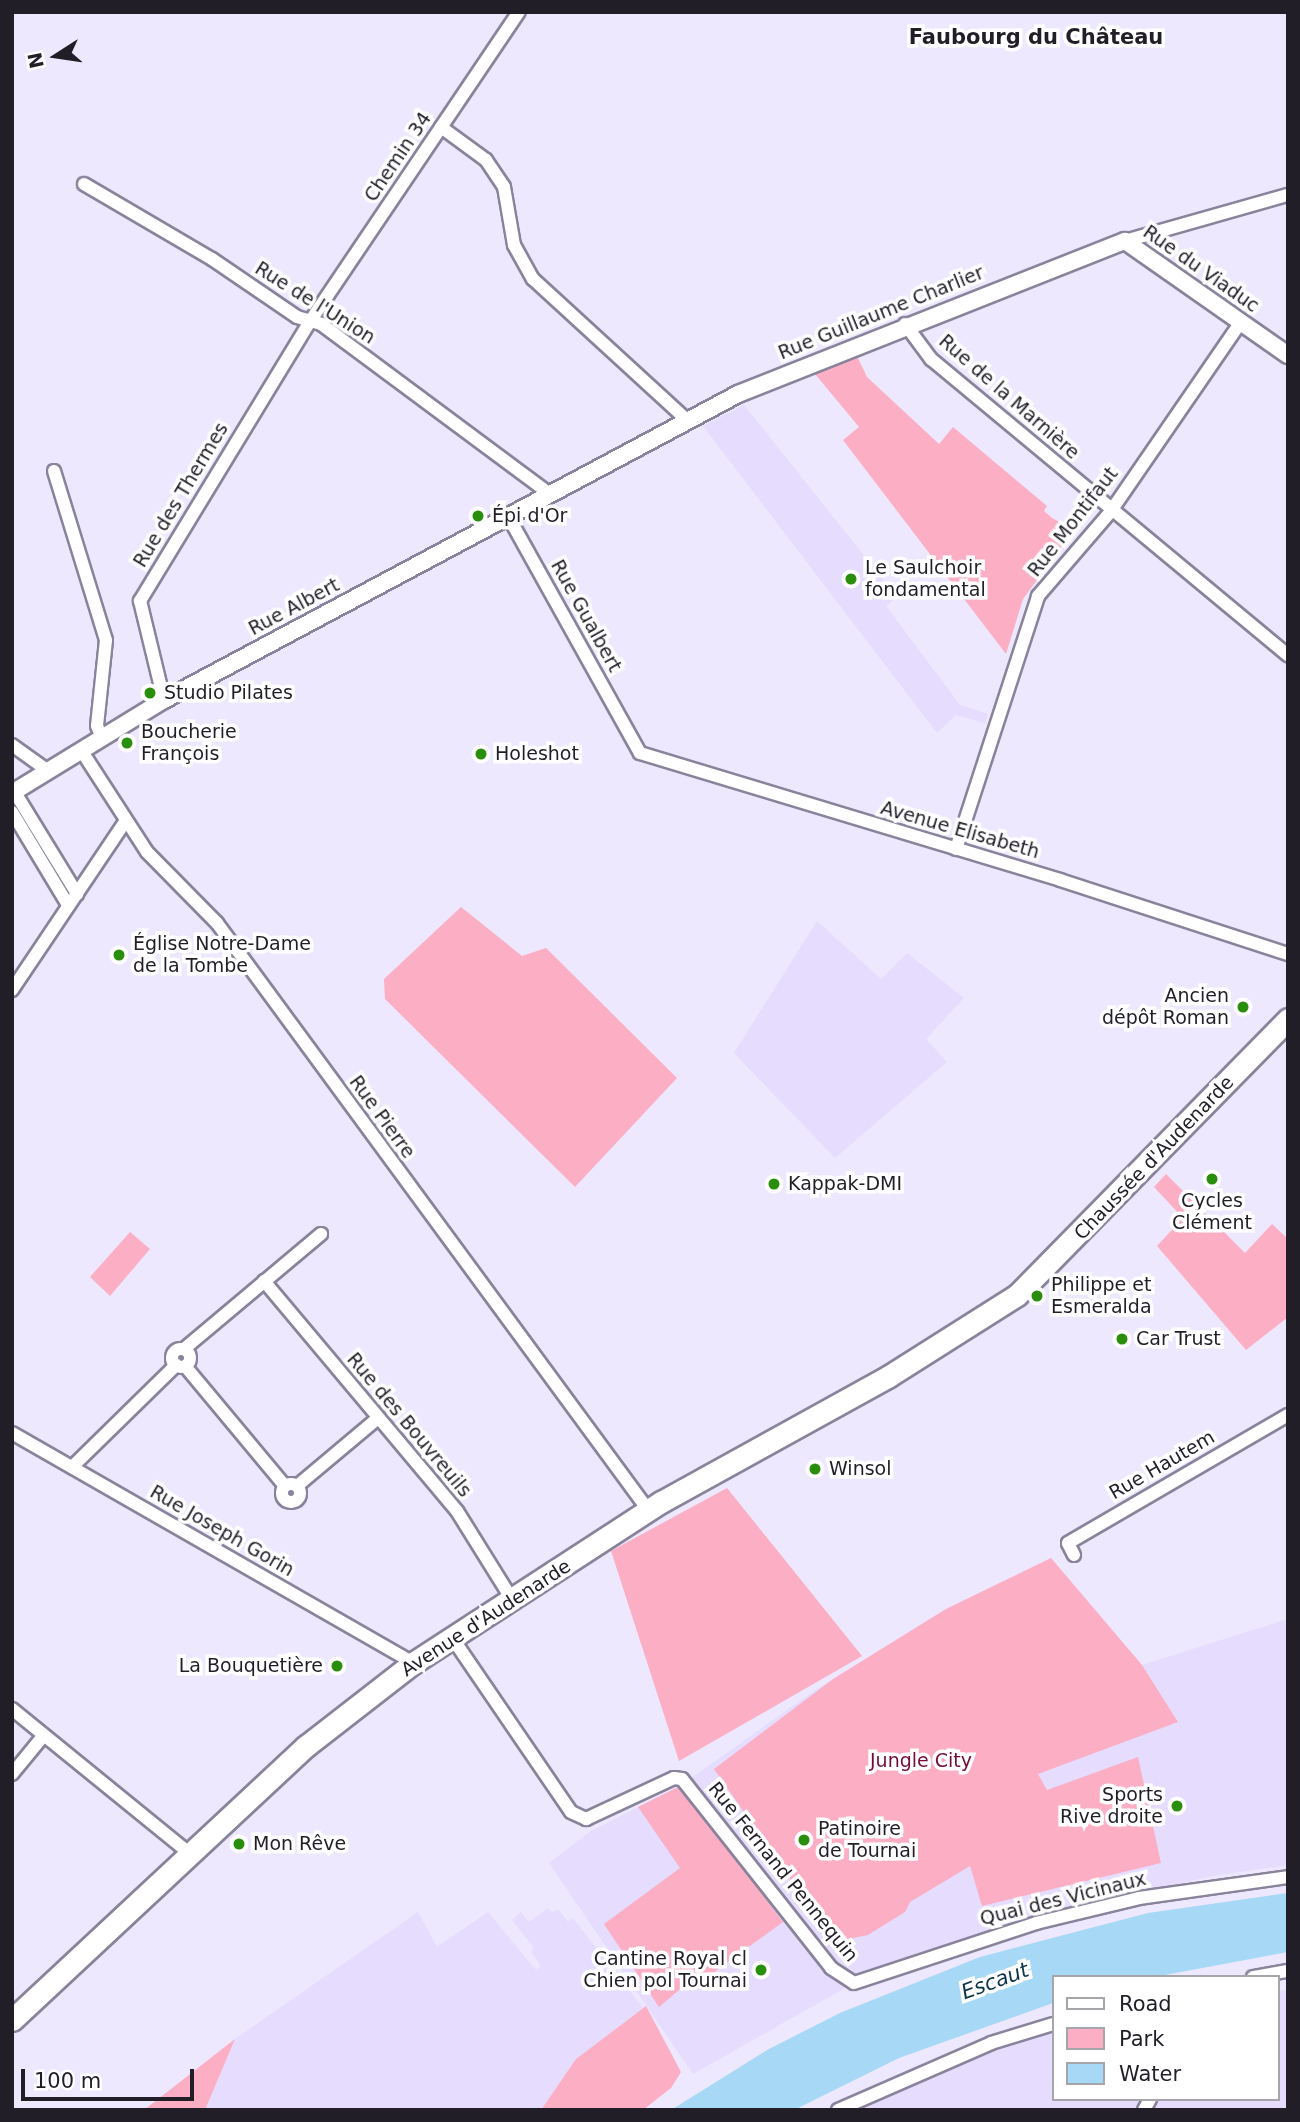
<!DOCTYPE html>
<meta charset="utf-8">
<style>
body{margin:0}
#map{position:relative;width:1300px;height:2122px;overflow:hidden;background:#ede8fd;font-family:"DejaVu Sans",sans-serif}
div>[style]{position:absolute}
.built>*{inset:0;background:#e5dcfe}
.green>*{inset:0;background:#fbaec4}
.water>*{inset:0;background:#a7d8f5}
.roads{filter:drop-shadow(2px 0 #89839b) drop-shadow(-2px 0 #89839b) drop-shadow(0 2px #89839b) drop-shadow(0 -2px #89839b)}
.minor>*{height:12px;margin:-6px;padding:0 6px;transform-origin:6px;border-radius:6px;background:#fff}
.minor>.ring{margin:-6px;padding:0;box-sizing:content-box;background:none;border:12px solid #fff;border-radius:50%}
.tertiary>*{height:16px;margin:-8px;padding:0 8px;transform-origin:8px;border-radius:8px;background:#fff}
.primary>*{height:21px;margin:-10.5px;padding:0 10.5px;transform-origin:10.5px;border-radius:10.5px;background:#fff}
.dots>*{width:19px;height:19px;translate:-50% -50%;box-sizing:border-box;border:4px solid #fff;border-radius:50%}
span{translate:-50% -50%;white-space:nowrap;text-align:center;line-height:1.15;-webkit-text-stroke:7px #fff;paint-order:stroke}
.street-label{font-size:19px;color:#211e28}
.poi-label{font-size:19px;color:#211e28}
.left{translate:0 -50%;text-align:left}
.right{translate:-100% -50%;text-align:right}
.park-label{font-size:19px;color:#740c3c}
.neighbourhood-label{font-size:21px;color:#211e28;font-weight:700}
.water-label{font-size:21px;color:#0d3549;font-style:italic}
.frame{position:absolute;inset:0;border:14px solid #211e28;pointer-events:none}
.legend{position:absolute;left:1052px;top:1975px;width:228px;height:126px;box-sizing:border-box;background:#fff;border:2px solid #a6a5a9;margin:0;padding:9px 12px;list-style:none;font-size:21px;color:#211e28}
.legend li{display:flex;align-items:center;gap:14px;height:35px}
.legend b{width:35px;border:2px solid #a6a5a9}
.north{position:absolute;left:21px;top:21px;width:70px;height:70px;-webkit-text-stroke:5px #fff;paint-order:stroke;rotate:258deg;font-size:19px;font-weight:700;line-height:28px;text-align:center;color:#211e28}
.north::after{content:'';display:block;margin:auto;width:24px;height:32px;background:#211e28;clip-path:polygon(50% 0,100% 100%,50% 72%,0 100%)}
.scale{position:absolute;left:21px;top:2069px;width:173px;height:32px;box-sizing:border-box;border:4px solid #211e28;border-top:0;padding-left:9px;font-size:21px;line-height:24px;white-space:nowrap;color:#211e28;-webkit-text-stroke:5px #fff;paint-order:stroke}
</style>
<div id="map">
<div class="built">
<i style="clip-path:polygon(744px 405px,897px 597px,886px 606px,960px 705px,988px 714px,985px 723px,956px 715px,937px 733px,703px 426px)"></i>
<i style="clip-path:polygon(817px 921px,881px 979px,907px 953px,964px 998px,926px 1039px,947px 1062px,835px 1158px,734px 1053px)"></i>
<i style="clip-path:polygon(946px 1609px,1178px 1722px,1142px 1665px,1288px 1619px,1288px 1865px,1207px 1877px,1110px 1900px,854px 1983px,693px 2074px,549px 1863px,591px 1831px,680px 1786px,814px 1691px)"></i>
<i style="clip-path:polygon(548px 1908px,552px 1913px,558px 1909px,568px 1922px,573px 1918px,643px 2008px,576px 2059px,541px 2110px,205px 2110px,235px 2039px,418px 1912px,437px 1947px,488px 1912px,536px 1970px,541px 1966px,531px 1951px,534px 1948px,512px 1920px,521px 1912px,529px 1922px)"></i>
<i style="clip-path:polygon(1288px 1990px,1288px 2110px,845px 2110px,851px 2103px,1053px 2028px,1053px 2099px,1277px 2099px,1277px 1991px)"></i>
</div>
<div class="green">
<i style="clip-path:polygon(857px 356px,867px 377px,939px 444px,953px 427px,1047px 506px,1044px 511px,1052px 518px,1065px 525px,1076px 511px,1083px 517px,1023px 599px,1006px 654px,843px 440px,859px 427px,815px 374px)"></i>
<i style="clip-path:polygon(461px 907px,522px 956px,546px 948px,677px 1078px,575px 1187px,385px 999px,384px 979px)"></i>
<i style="clip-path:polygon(1166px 1174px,1245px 1253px,1272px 1224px,1288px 1239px,1288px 1317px,1246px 1350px,1157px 1246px,1183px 1218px,1154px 1187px)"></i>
<i style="clip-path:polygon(130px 1232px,150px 1249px,110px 1296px,90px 1277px)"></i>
<i style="clip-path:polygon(727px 1488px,862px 1656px,679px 1761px,611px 1551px)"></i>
<i style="clip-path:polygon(1051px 1558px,1142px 1665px,1178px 1722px,1038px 1774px,1047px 1790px,1138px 1757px,1161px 1863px,982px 1906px,970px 1866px,910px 1902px,905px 1912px,868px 1935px,834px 1942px,714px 1769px,833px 1679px,946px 1609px)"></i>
<i style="clip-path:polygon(680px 1786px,783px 1922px,698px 1984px,686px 1984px,659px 2007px,604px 1924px,680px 1868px,638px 1807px)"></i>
<i style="clip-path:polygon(646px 2006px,681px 2072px,671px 2088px,643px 2110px,541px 2110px,576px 2059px)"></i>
<i style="clip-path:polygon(235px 2039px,205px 2110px,144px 2110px)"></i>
</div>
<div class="water">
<i style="clip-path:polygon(1288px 1893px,1288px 1952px,1154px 1977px,1053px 1977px,1053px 2003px,899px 2058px,794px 2110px,671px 2110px,769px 2049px,840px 2013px,980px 1957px,1148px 1913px)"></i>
</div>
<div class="roads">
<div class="minor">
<i style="left:441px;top:127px;width:56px;rotate:36.3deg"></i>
<i style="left:486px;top:160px;width:32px;rotate:56deg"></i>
<i style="left:504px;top:187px;width:59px;rotate:80.2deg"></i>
<i style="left:514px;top:245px;width:39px;rotate:61deg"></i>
<i style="left:533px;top:279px;width:210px;rotate:42.5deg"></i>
<i style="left:84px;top:184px;width:148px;rotate:30.4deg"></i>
<i style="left:212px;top:259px;width:103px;rotate:34.3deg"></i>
<i style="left:297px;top:317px;width:25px;rotate:16deg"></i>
<i style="left:321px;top:324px;width:285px;rotate:36.6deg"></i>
<i style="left:1125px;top:241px;width:169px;rotate:-15.8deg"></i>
<i style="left:905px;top:324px;width:44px;rotate:53.4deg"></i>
<i style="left:931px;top:359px;width:464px;rotate:39.7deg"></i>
<i style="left:54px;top:471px;width:177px;rotate:72.9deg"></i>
<i style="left:106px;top:640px;width:86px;rotate:96deg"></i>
<i style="left:97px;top:726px;width:13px;rotate:67deg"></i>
<i style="left:508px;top:516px;width:271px;rotate:60.9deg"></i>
<i style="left:640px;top:753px;width:439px;rotate:16.8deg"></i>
<i style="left:1060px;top:880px;width:240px;rotate:18deg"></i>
<i style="left:164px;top:700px;width:102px;rotate:-103.6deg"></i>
<i style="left:140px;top:601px;width:325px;rotate:-58.7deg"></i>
<i style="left:309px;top:323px;width:375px;rotate:-56deg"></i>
<i style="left:12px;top:745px;width:44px;rotate:35.8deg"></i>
<i style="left:81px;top:750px;width:121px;rotate:57.1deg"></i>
<i style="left:147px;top:852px;width:100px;rotate:45.4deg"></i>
<i style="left:217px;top:923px;width:730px;rotate:53.7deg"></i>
<i style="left:14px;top:791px;width:121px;rotate:58.5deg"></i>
<i style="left:12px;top:812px;width:109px;rotate:58.9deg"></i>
<i style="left:956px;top:849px;width:266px;rotate:-72deg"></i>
<i style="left:1038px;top:596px;width:112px;rotate:-49.3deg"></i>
<i style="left:1111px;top:511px;width:228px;rotate:-55.5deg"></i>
<i style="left:12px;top:990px;width:202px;rotate:-56.1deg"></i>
<i style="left:264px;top:1281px;width:300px;rotate:50deg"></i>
<i style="left:457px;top:1511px;width:106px;rotate:58.1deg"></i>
<i style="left:184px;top:1349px;width:179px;rotate:-40deg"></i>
<i class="ring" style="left:172px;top:1349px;width:6px;height:6px"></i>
<i style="left:185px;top:1366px;width:156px;rotate:50.2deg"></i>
<i style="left:12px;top:1433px;width:462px;rotate:29.8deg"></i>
<i style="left:72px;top:1467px;width:146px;rotate:-44.4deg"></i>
<i class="ring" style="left:282px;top:1484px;width:6px;height:6px"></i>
<i style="left:297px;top:1486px;width:106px;rotate:-40deg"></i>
<i style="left:1074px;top:1555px;width:13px;rotate:-117deg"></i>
<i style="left:1068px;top:1543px;width:255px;rotate:-30.2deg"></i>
<i style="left:453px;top:1639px;width:209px;rotate:55.7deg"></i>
<i style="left:571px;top:1812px;width:17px;rotate:25deg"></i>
<i style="left:586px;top:1819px;width:97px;rotate:-25deg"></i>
<i style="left:674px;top:1778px;width:8px;rotate:7deg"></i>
<i style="left:682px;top:1779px;width:241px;rotate:51.7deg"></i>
<i style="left:831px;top:1968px;width:27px;rotate:33deg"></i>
<i style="left:854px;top:1983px;width:192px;rotate:-18.2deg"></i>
<i style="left:1036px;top:1923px;width:106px;rotate:-13.6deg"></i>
<i style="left:1139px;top:1898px;width:150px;rotate:-8deg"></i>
<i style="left:12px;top:1709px;width:228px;rotate:39.1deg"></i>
<i style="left:12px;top:1774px;width:50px;rotate:-50.6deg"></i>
<i style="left:1253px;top:1977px;width:36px;rotate:-10deg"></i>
<i style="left:838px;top:2110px;width:167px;rotate:-23.6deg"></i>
<i style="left:991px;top:2043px;width:65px;rotate:-17deg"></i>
<i style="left:1144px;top:2110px;width:13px;rotate:-61deg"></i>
</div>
<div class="tertiary">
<i style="left:12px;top:793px;width:178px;rotate:-31.5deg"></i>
<i style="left:164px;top:700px;width:650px;rotate:-28.06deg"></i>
<i style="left:738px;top:394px;width:416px;rotate:-21.6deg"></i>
<i style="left:1125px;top:241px;width:199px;rotate:35deg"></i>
</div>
<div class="primary">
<i style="left:12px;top:2020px;width:402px;rotate:-43deg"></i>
<i style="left:306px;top:1746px;width:135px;rotate:-37.8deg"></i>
<i style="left:413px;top:1663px;width:296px;rotate:-33deg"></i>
<i style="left:661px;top:1502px;width:260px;rotate:-28.9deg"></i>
<i style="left:889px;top:1376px;width:151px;rotate:-32.3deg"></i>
<i style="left:1017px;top:1295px;width:387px;rotate:-45.5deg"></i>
</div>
</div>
<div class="dots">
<i style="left:478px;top:516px;background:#288e0b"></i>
<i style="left:851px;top:579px;background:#288e0b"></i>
<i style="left:150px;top:693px;background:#288e0b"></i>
<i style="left:127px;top:743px;background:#288e0b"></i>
<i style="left:481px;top:754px;background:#288e0b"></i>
<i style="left:119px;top:955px;background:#288e0b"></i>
<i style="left:1243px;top:1007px;background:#288e0b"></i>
<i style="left:1212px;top:1179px;background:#288e0b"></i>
<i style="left:774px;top:1184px;background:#288e0b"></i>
<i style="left:1037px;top:1296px;background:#288e0b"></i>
<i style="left:1122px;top:1339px;background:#288e0b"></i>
<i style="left:815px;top:1469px;background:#288e0b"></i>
<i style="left:337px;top:1666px;background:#288e0b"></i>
<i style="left:1177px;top:1806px;background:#288e0b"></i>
<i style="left:804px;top:1840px;background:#288e0b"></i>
<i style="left:239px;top:1844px;background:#288e0b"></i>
<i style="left:761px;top:1970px;background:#288e0b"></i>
</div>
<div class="street-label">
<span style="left:398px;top:157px;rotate:-56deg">Chemin 34</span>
<span style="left:1201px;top:269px;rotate:35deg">Rue du Viaduc</span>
<span style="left:315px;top:303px;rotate:32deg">Rue de l'Union</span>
<span style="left:881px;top:313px;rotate:-22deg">Rue Guillaume Charlier</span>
<span style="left:1009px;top:397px;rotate:41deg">Rue de la Marnière</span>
<span style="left:181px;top:495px;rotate:-59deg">Rue des Thermes</span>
<span style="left:1073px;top:522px;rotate:-52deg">Rue Montifaut</span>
<span style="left:294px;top:607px;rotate:-28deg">Rue Albert</span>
<span style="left:586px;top:616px;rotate:61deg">Rue Gualbert</span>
<span style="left:960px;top:830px;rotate:16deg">Avenue Elisabeth</span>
<span style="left:382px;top:1117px;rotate:54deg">Rue Pierre</span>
<span style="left:1154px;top:1158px;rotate:-46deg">Chaussée d'Audenarde</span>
<span style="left:409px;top:1425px;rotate:50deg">Rue des Bouvreuils</span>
<span style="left:1162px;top:1465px;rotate:-30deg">Rue Hautem</span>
<span style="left:222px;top:1531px;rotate:30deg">Rue Joseph Gorin</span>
<span style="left:486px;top:1618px;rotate:-33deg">Avenue d'Audenarde</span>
<span style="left:783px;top:1872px;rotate:51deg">Rue Fernand Pennequin</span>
<span style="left:1063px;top:1899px;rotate:-14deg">Quai des Vicinaux</span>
</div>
<div class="poi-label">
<span class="left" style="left:492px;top:516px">Épi d'Or</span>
<span class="left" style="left:865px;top:579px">Le Saulchoir<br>fondamental</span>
<span class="left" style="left:164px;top:693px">Studio Pilates</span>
<span class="left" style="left:141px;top:743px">Boucherie<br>François</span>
<span class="left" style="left:495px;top:754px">Holeshot</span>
<span class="left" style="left:133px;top:955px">Église Notre-Dame<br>de la Tombe</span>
<span class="right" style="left:1229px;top:1007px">Ancien<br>dépôt Roman</span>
<span class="left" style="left:788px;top:1184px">Kappak-DMI</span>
<span style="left:1212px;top:1212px">Cycles<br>Clément</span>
<span class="left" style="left:1051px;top:1296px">Philippe et<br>Esmeralda</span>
<span class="left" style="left:1136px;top:1339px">Car Trust</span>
<span class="left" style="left:829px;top:1469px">Winsol</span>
<span class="right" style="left:323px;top:1666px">La Bouquetière</span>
<span class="right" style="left:1163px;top:1806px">Sports<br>Rive droite</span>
<span class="left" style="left:818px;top:1840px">Patinoire<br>de Tournai</span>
<span class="left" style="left:253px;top:1844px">Mon Rêve</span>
<span class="right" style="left:747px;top:1970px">Cantine Royal cl<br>Chien pol Tournai</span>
</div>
<div class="park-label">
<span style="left:921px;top:1761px">Jungle City</span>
</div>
<div class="neighbourhood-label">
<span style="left:1036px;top:37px">Faubourg du Château</span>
</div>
<div class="water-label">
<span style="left:995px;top:1981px;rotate:-20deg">Escaut</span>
</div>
<div class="frame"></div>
<ul class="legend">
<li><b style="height:9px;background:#fff"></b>Road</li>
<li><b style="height:19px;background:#fbaec4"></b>Park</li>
<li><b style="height:19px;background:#a7d8f5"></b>Water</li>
</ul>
<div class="north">N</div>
<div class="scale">100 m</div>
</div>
